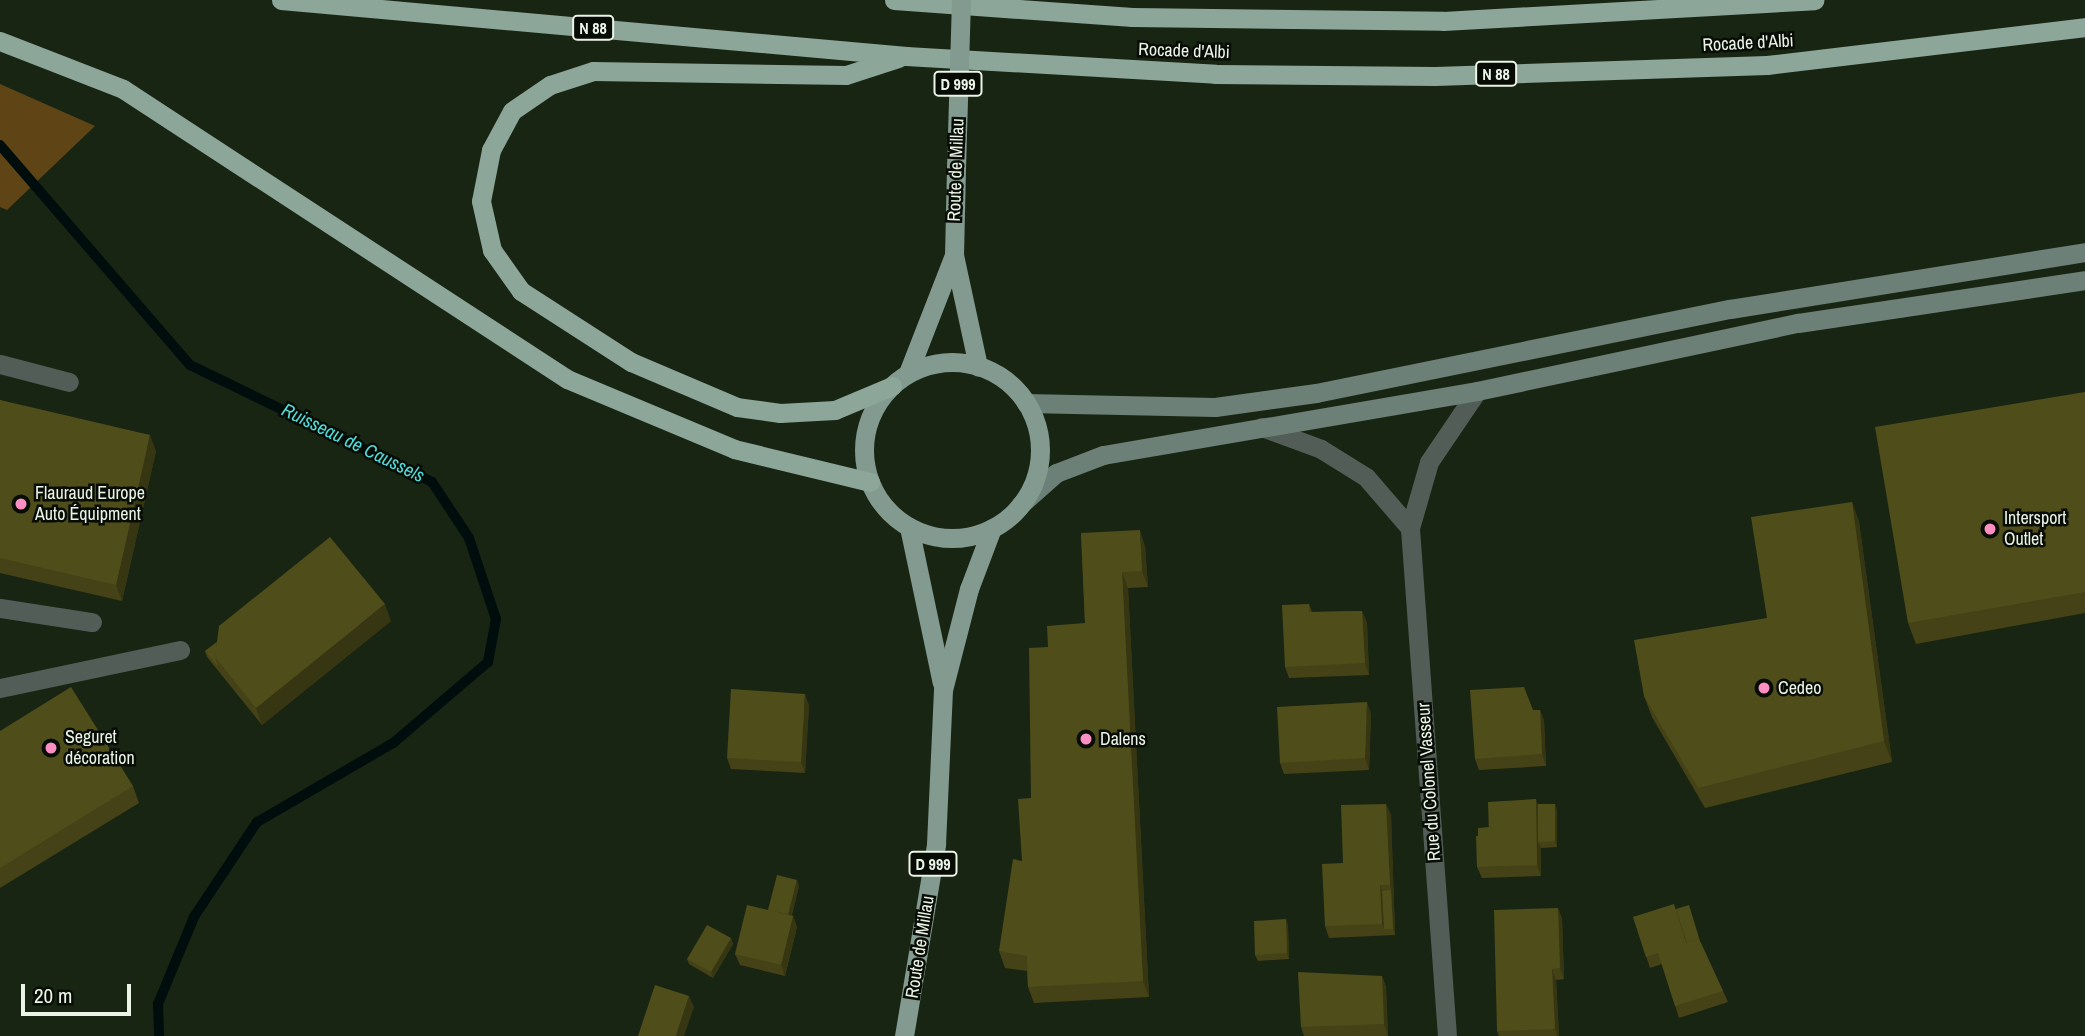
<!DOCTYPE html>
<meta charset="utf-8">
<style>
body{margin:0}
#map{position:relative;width:2085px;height:1036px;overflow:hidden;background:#192513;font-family:"Archivo Narrow",sans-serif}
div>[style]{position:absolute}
.forest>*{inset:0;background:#5f4516}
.stream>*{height:10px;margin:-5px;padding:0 5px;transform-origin:5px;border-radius:5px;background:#000d0d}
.service>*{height:19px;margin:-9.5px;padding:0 9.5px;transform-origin:9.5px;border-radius:9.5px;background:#525d58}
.minor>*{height:19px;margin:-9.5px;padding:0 9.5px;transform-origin:9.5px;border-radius:9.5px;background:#525d58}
.secondary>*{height:19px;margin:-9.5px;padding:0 9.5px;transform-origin:9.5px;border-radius:9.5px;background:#6d8077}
.primary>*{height:19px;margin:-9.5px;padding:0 9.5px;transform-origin:9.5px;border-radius:9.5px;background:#829a8f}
.primary>.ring{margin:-9.5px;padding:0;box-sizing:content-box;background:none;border:19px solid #829a8f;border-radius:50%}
.trunk>*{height:19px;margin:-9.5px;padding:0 9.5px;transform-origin:9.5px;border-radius:9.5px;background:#8ca69a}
.primary-bridge>*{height:19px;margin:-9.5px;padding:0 9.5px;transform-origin:9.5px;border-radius:9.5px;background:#829a8f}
.wall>*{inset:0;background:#444216}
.shaded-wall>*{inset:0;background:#373612}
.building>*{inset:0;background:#4f4d1a}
.dots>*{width:19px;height:19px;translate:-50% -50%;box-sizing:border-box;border:4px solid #070c05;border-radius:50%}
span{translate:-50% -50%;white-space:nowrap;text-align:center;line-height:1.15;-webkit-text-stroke:5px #070c05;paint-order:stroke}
.shield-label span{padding:2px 5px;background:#070c05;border:2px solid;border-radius:5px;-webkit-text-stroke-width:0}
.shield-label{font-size:16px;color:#ecf4e8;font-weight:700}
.street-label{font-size:18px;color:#ecf4e8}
.poi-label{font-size:18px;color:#ecf4e8}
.left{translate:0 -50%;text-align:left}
.water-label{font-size:19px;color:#4fdcdb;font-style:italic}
.scale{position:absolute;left:21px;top:984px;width:110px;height:32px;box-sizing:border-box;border:4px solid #ecf4e8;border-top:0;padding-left:9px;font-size:21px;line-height:24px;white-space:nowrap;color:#ecf4e8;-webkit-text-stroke:5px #070c05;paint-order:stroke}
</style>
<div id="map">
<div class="forest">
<i style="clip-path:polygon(0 84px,95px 126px,7px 210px,0 207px)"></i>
</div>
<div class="stream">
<i style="left:0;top:145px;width:291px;rotate:49.2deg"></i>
<i style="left:190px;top:365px;width:269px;rotate:25.8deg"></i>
<i style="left:432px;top:482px;width:67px;rotate:56.5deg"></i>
<i style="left:469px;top:538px;width:85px;rotate:71.6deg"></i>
<i style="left:496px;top:619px;width:44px;rotate:100.5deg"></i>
<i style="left:488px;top:662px;width:125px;rotate:139.5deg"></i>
<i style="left:393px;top:743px;width:157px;rotate:149.8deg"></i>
<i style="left:257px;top:822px;width:114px;rotate:123.6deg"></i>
<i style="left:194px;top:917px;width:94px;rotate:112.5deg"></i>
<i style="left:158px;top:1004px;width:32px;rotate:88deg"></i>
</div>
<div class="service">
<i style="left:0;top:364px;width:71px;rotate:14.6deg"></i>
<i style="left:0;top:608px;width:93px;rotate:8.7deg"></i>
<i style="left:0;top:688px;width:184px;rotate:-11.9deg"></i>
</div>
<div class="minor">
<i style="left:1262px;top:427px;width:63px;rotate:20.4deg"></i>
<i style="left:1321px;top:449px;width:53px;rotate:31.9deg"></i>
<i style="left:1366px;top:477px;width:67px;rotate:49.2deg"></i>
<i style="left:1447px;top:1036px;width:509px;rotate:-94.17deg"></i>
<i style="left:1410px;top:528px;width:69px;rotate:-73.9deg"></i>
<i style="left:1429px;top:462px;width:86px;rotate:-55.9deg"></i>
</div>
<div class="secondary">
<i style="left:1026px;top:403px;width:189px;rotate:1.2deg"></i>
<i style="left:1215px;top:407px;width:102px;rotate:-7.9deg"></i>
<i style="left:1316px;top:393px;width:422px;rotate:-11.5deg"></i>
<i style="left:1730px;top:309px;width:360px;rotate:-9.1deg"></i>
<i style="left:1020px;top:505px;width:48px;rotate:-41.6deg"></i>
<i style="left:1056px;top:473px;width:50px;rotate:-21deg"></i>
<i style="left:1103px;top:455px;width:379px;rotate:-9.7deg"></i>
<i style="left:1477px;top:391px;width:328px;rotate:-12deg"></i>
<i style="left:1798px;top:323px;width:290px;rotate:-8.5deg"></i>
</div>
<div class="primary">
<i style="left:956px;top:168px;width:87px;rotate:91.3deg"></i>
<i style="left:954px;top:255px;width:114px;rotate:77.8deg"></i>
<i class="ring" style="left:864px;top:362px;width:157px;height:157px"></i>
<i style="left:908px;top:373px;width:127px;rotate:-68.7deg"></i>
<i style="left:909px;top:527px;width:159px;rotate:78.1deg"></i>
<i style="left:904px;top:1036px;width:195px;rotate:-80.5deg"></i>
<i style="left:936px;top:844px;width:154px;rotate:-87.4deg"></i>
<i style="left:943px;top:690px;width:104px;rotate:-75.6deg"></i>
<i style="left:969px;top:589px;width:65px;rotate:-69.3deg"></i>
</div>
<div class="trunk">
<i style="left:281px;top:0;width:628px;rotate:5.12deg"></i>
<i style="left:906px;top:56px;width:310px;rotate:3.3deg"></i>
<i style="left:1215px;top:74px;width:220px;rotate:0.5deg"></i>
<i style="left:1435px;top:76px;width:332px;rotate:-1.9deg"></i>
<i style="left:1767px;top:65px;width:320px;rotate:-6.8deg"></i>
<i style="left:894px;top:0;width:239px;rotate:4.1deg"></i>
<i style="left:1132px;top:17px;width:311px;rotate:0.7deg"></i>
<i style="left:1443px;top:21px;width:372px;rotate:-3.2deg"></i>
<i style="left:0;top:41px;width:132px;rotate:21.3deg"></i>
<i style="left:123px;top:89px;width:530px;rotate:33.15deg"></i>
<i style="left:567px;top:379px;width:181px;rotate:22.7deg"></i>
<i style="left:734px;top:449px;width:140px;rotate:13.6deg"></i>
<i style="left:892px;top:386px;width:62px;rotate:157.2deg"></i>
<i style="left:835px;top:410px;width:55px;rotate:176.9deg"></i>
<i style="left:780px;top:413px;width:43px;rotate:-172.1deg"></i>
<i style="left:737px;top:407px;width:115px;rotate:-157deg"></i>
<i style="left:631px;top:362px;width:131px;rotate:-147.2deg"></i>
<i style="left:521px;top:291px;width:50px;rotate:-125.3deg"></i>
<i style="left:492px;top:250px;width:50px;rotate:-102.7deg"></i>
<i style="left:481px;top:201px;width:52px;rotate:-78.9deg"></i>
<i style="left:491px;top:150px;width:44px;rotate:-61.7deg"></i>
<i style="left:512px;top:111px;width:46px;rotate:-34.4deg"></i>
<i style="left:550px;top:85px;width:45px;rotate:-18deg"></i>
<i style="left:593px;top:71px;width:253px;rotate:0.9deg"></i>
<i style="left:846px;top:75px;width:55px;rotate:-18.1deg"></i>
</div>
<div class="primary-bridge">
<i style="left:956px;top:168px;width:168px;rotate:-88.3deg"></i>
</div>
<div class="wall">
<i style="clip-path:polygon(2085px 392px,2085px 613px,1916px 644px,1908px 623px)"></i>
<i style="clip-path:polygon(0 400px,156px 451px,122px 601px,0 573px)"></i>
<i style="clip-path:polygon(1852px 502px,1859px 522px,1892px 762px,1705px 808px,1652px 717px,1644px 696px,1767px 618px)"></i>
<i style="clip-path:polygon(1081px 533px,1145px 546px,1148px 587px,1128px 588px,1149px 997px,1034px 1003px,1028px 987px,1027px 971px,1005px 968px,999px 951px,1022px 861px,1031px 798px,1048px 647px,1085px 623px)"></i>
<i style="clip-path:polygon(1309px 604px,1312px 612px,1362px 611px,1367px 623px,1369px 675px,1289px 678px,1285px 667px)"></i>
<i style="clip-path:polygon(391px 621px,262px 725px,207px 657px,205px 651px,217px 642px)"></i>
<i style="clip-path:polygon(809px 705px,805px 773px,731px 769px,727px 758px)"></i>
<i style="clip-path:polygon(1533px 710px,1540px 710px,1544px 721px,1546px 766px,1479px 770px,1475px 759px)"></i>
<i style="clip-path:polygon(1371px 714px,1369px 770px,1284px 774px,1280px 763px)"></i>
<i style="clip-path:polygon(0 731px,133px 786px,139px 803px,0 888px)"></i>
<i style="clip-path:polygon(1386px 804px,1391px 815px,1395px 935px,1329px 938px,1325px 926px,1343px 863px)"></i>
<i style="clip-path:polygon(1538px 804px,1557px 810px,1557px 847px,1541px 848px,1541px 876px,1482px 878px,1477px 867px,1478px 836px,1489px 827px)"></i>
<i style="clip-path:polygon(799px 886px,792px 915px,793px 916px,797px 927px,785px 976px,740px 965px,735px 954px,768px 910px)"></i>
<i style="clip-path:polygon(1558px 908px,1562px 919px,1564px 979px,1556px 980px,1559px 1036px,1499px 1036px,1497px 1031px)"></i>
<i style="clip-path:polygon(1676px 909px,1701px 943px,1723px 991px,1728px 1002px,1679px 1018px,1662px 964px,1650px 968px,1633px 917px)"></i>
<i style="clip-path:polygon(1288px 925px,1289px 959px,1258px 961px,1255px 955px)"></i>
<i style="clip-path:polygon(731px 938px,733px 944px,713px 978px,689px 964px,687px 959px)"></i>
<i style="clip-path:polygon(1382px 976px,1386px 987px,1388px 1036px,1304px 1036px,1301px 1027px)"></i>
</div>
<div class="shaded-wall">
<i style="clip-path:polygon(150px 435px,156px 451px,122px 601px,116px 585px)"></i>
<i style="clip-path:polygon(1852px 502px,1859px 522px,1892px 762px,1884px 741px)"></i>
<i style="clip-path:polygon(1140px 530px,1145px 546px,1148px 587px,1142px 571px)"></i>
<i style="clip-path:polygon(1122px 572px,1128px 588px,1149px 997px,1143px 981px)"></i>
<i style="clip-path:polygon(385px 604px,391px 621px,262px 725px,256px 708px)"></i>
<i style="clip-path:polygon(1362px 611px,1367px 623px,1369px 675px,1365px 663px)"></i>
<i style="clip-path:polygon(805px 694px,809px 705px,805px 773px,801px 762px)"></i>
<i style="clip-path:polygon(1367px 702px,1371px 714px,1369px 770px,1365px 758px)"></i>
<i style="clip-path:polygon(1540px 710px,1544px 721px,1546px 766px,1542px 754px)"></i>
<i style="clip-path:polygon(1536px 799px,1540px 810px,1538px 842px,1541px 848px,1541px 876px,1537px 865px)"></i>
<i style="clip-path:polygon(1386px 804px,1391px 815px,1395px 935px,1393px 929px,1391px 890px,1390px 885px)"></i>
<i style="clip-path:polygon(1555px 804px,1557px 810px,1557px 847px,1555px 841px)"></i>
<i style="clip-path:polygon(797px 880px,799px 886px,789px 925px,787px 919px)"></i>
<i style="clip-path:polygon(1380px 885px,1384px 897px,1384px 929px,1382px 924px)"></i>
<i style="clip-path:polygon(1558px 908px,1562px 919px,1564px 979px,1560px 968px)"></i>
<i style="clip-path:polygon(793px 916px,797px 927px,785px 976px,781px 965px)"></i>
<i style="clip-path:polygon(1286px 919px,1288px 925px,1289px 959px,1287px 953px)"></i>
<i style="clip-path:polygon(731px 938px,733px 944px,713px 978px,711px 972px)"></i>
<i style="clip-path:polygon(1552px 969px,1556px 980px,1559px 1036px,1557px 1036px,1555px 1029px)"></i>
<i style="clip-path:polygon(1382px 976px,1386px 987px,1388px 1036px,1384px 1024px)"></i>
<i style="clip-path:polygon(689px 996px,694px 1007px,684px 1036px,676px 1036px)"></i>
</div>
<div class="building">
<i style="clip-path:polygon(2085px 392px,2085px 592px,1908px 623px,1875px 427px)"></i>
<i style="clip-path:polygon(0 400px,150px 435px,116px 585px,0 558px)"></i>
<i style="clip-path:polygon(1852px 502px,1884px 741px,1698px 788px,1644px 696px,1634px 640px,1767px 618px,1751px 517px)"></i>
<i style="clip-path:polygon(1140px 530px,1142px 571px,1122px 572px,1143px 981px,1028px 987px,1027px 956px,999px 951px,1013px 859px,1022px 861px,1018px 799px,1031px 798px,1029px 648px,1048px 647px,1047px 626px,1085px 623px,1081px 533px)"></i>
<i style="clip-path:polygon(330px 537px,385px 604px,256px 708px,215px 657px,219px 626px)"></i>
<i style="clip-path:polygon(1309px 604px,1309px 612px,1362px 611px,1365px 663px,1285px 667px,1282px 605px)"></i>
<i style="clip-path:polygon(217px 642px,215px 657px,218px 667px,205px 651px)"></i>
<i style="clip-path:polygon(71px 687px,133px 786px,0 868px,0 731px)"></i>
<i style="clip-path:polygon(1524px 687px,1533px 710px,1540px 710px,1542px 754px,1475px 759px,1470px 690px)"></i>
<i style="clip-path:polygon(731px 689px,805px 694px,801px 762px,727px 758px)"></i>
<i style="clip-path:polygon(1367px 702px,1365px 758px,1280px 763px,1277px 707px)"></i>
<i style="clip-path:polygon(1536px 799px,1537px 865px,1477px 867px,1476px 836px,1489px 836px,1488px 802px)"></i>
<i style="clip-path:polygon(1386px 804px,1390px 885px,1380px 885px,1382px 924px,1325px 926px,1322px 864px,1343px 863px,1341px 805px)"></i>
<i style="clip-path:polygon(1538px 804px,1555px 804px,1555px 841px,1538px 842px)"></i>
<i style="clip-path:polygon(1489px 827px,1489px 836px,1478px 836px,1478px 828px)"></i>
<i style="clip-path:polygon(777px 875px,797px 880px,788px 914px,768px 910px)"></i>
<i style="clip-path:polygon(1391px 890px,1393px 929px,1384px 929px,1382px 891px)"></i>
<i style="clip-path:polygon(1674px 904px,1686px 943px,1699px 939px,1723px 991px,1675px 1006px,1658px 953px,1646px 957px,1633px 917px)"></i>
<i style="clip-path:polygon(747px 905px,793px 916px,781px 965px,735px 954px)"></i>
<i style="clip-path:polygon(1689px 905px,1700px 941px,1699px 939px,1687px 943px,1676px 909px)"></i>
<i style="clip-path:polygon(1558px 908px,1560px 968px,1552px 969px,1555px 1029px,1497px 1031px,1494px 910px)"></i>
<i style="clip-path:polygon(1286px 919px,1287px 953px,1255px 955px,1254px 921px)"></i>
<i style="clip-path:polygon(707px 925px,731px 938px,711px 972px,687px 959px)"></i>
<i style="clip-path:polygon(1298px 972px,1382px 976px,1384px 1024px,1301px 1027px)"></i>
<i style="clip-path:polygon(655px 985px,689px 996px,676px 1036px,638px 1036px)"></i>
</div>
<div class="dots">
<i style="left:21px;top:504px;background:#fc8fc2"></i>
<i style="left:1990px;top:529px;background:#fc8fc2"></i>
<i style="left:1764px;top:688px;background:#fc8fc2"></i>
<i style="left:1086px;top:739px;background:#fc8fc2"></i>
<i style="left:51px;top:748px;background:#fc8fc2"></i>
</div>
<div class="shield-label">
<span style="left:593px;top:28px">N 88</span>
<span style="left:1496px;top:74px">N 88</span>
<span style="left:958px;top:84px">D 999</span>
<span style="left:933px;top:864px">D 999</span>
</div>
<div class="street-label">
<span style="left:1748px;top:43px;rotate:-3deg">Rocade d'Albi</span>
<span style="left:1184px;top:51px;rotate:2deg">Rocade d'Albi</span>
<span style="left:956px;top:170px;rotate:-88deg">Route de Millau</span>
<span style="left:1429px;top:782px;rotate:-94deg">Rue du Colonel Vasseur</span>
<span style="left:920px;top:947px;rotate:-81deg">Route de Millau</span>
</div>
<div class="poi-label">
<span class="left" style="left:35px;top:504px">Flauraud Europe<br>Auto Équipment</span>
<span class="left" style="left:2004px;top:529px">Intersport<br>Outlet</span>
<span class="left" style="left:1778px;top:688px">Cedeo</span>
<span class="left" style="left:65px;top:748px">Seguret<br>décoration</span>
<span class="left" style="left:1100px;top:739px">Dalens</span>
</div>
<div class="water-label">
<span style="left:353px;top:443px;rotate:26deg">Ruisseau de Caussels</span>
</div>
<div class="scale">20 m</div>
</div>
